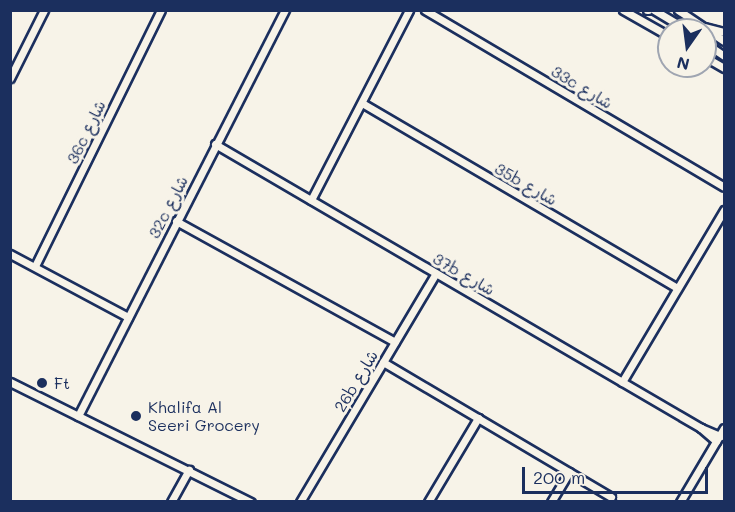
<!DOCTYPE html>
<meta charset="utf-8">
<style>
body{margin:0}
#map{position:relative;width:735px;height:512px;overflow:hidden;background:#f7f3e8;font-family:Mali,"Playpen Sans Arabic",sans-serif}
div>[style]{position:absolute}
.roads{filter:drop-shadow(2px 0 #1b2f5e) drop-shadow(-2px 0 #1b2f5e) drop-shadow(0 2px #1b2f5e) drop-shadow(0 -2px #1b2f5e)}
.minor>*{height:7px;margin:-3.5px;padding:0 3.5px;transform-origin:3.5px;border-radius:3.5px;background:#f7f3e8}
.dots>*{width:16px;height:16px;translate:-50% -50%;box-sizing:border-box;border:3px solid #f7f3e8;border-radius:50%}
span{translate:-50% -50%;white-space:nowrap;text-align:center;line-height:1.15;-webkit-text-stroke:6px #f7f3e8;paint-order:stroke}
.street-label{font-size:16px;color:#1b2f5e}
.poi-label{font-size:16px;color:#1b2f5e}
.left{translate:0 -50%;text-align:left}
.frame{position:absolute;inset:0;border:12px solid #1b2f5e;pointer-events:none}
.north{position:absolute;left:657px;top:18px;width:60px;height:60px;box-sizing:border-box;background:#f7f3e8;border:2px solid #9fa5b1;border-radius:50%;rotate:194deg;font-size:16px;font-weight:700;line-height:24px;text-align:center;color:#1b2f5e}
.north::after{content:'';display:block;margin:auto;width:21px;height:27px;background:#1b2f5e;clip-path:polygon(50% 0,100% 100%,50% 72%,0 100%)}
.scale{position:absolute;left:522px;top:467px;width:186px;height:27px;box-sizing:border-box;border:3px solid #1b2f5e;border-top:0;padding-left:8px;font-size:18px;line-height:21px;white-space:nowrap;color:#1b2f5e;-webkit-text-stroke:4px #f7f3e8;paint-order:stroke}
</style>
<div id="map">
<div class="roads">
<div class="minor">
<i style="left:425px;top:10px;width:347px;rotate:30.6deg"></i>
<i style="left:623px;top:10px;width:53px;rotate:29.5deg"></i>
<i style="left:647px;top:10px;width:1px"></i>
<i style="left:654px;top:10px;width:39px;rotate:31deg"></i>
<i style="left:678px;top:10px;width:55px;rotate:34deg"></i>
<i style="left:704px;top:27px;width:21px;rotate:14deg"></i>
<i style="left:705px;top:43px;width:23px;rotate:34deg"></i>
<i style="left:705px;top:57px;width:22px;rotate:30deg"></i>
<i style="left:10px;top:78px;width:76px;rotate:-63.4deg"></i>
<i style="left:362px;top:103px;width:365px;rotate:30.4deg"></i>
<i style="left:215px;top:144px;width:563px;rotate:30.3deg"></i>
<i style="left:701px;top:428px;width:21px;rotate:23deg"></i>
<i style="left:311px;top:200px;width:214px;rotate:-62.7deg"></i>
<i style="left:176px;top:221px;width:250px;rotate:28.9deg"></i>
<i style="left:10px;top:254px;width:134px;rotate:28.1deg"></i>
<i style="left:35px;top:266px;width:285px;rotate:-63.8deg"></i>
<i style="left:383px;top:362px;width:265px;rotate:30.6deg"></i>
<i style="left:10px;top:382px;width:269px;rotate:26.5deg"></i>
<i style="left:622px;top:382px;width:200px;rotate:-59.3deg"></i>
<i style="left:78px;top:416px;width:456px;rotate:-63deg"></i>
<i style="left:701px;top:428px;width:20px;rotate:41deg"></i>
<i style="left:171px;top:502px;width:37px;rotate:-61deg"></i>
<i style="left:300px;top:502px;width:266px;rotate:-59.3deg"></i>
<i style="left:428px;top:502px;width:98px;rotate:-59.2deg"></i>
<i style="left:551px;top:502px;width:35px;rotate:-59deg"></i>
<i style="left:680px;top:502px;width:86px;rotate:-59.3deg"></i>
</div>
</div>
<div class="dots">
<i style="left:42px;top:383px;background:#1b2f5e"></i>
<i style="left:136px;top:416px;background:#1b2f5e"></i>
</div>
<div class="street-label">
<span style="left:582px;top:87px;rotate:31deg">33c شارع</span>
<span style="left:86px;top:132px;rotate:-64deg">36c شارع</span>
<span style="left:526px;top:184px;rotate:30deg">35b شارع</span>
<span style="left:168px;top:207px;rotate:-63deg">32c شارع</span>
<span style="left:464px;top:274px;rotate:30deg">37b شارع</span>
<span style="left:356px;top:381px;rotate:-59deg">26b شارع</span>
</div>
<div class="poi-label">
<span class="left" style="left:54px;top:383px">Ft</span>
<span class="left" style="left:148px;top:416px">Khalifa Al<br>Seeri Grocery</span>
</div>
<div class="frame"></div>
<div class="north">N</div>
<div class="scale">200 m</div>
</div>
